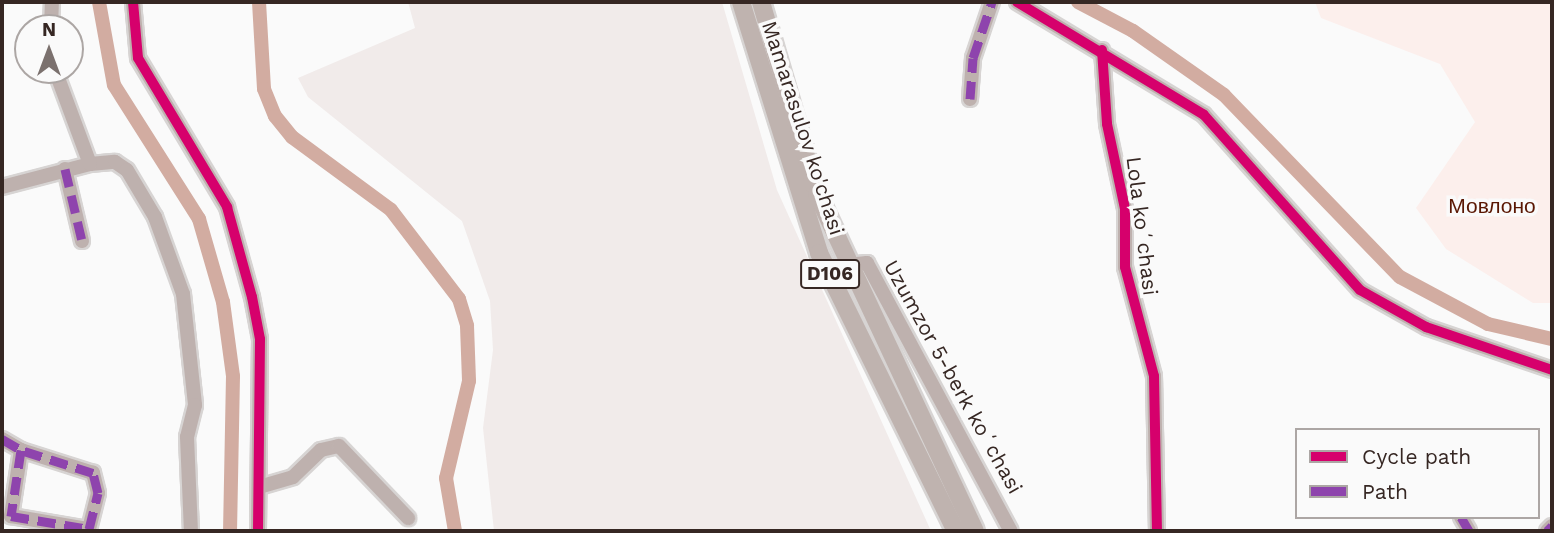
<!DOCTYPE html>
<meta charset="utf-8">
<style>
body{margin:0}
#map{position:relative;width:1554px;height:533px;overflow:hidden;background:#fafafa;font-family:"Work Sans",sans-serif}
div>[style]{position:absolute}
.built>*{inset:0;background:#f1ebea}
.green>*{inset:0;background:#fcefec}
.canal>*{height:14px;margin:-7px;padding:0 7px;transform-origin:7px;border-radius:7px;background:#d2aca1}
.roads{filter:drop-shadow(2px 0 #d7d4d3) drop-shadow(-2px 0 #d7d4d3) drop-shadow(0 2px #d7d4d3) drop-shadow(0 -2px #d7d4d3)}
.minor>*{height:14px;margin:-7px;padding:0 7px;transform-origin:7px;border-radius:7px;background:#beb1ae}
.major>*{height:18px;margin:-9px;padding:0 9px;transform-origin:9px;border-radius:9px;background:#bfb3af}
.quiet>*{height:9px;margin-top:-4.5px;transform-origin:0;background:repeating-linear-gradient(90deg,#8e44ad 0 18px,transparent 0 27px)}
.cycleway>*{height:10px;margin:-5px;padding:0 5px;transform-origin:5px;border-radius:5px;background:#d6006c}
span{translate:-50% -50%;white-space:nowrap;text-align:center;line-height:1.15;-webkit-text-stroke:7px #fafafa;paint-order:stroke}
.shield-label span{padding:2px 5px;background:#fafafa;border:2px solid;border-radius:5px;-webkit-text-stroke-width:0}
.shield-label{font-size:19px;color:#362723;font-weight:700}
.street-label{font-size:21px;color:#362723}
.park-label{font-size:21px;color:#5a1703}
.frame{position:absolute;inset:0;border:4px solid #362723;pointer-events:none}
.legend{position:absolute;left:1295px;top:428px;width:245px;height:91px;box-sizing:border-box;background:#fafafa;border:2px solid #aca6a4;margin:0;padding:9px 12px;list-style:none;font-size:21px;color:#362723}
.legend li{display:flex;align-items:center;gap:14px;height:35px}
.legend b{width:35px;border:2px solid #aca6a4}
.north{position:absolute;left:14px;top:14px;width:70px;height:70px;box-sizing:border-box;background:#fafafa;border:2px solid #aca6a4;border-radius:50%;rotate:0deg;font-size:19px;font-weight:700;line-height:28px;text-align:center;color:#362723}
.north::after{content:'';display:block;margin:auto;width:24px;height:32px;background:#7b716e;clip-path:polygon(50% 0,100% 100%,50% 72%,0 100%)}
</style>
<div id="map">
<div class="built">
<i style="clip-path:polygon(408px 2px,722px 2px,777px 190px,931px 531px,494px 531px,483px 428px,493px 350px,490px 301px,462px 221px,308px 97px,298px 78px,415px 28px)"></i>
</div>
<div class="green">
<i style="clip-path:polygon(1315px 2px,1552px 2px,1552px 303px,1533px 303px,1446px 249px,1416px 208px,1475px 122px,1440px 64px,1321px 18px)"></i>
</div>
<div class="canal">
<i style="left:99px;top:2px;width:84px;rotate:79.8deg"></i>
<i style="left:114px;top:85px;width:159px;rotate:57.6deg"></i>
<i style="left:199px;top:219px;width:86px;rotate:73.9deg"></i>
<i style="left:223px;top:302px;width:75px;rotate:82.3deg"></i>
<i style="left:233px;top:376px;width:155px;rotate:91.1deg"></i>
<i style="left:259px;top:2px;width:87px;rotate:86.7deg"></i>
<i style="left:264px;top:89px;width:29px;rotate:68deg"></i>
<i style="left:275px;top:116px;width:27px;rotate:51deg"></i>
<i style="left:292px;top:137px;width:123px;rotate:36.4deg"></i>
<i style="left:391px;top:210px;width:112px;rotate:52.6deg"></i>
<i style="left:459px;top:299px;width:28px;rotate:73deg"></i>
<i style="left:467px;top:326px;width:55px;rotate:87.9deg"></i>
<i style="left:469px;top:381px;width:100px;rotate:103.3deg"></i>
<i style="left:446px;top:478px;width:54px;rotate:80.4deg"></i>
<i style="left:1078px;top:2px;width:62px;rotate:27.8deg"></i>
<i style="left:1133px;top:31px;width:111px;rotate:35.1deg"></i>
<i style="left:1224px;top:95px;width:253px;rotate:46deg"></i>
<i style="left:1400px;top:277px;width:100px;rotate:28.1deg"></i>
<i style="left:1488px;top:324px;width:66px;rotate:13.2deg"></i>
</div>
<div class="roads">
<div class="minor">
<i style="left:133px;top:2px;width:56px;rotate:84.9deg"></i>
<i style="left:138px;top:58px;width:174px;rotate:59.1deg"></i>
<i style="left:227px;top:207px;width:93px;rotate:74.5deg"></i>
<i style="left:252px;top:297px;width:43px;rotate:79.2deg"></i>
<i style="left:260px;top:339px;width:192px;rotate:90.6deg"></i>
<i style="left:1017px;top:2px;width:218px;rotate:31.1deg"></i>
<i style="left:1204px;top:115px;width:234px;rotate:48.3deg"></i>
<i style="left:1360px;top:290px;width:76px;rotate:29.3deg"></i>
<i style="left:1426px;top:327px;width:133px;rotate:18.8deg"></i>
<i style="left:51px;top:28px;width:26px;rotate:-88deg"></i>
<i style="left:1102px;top:50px;width:74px;rotate:86.1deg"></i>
<i style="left:1107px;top:124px;width:87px;rotate:78deg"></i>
<i style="left:1125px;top:209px;width:58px;rotate:90deg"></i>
<i style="left:1125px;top:267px;width:113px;rotate:75.1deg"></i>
<i style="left:1154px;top:376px;width:155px;rotate:88.9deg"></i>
<i style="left:970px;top:99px;width:41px;rotate:-85.8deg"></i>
<i style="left:973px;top:58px;width:59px;rotate:-71.3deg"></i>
<i style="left:90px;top:164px;width:25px;rotate:-5deg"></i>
<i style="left:115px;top:162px;width:14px;rotate:34deg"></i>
<i style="left:127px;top:170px;width:55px;rotate:59.2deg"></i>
<i style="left:155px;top:217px;width:82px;rotate:70deg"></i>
<i style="left:183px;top:294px;width:112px;rotate:83.8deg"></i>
<i style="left:195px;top:405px;width:33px;rotate:104deg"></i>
<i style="left:187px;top:437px;width:94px;rotate:87.6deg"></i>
<i style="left:65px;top:169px;width:74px;rotate:76.7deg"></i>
<i style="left:2px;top:187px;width:91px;rotate:-14.6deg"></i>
<i style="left:90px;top:164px;width:100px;rotate:-110.4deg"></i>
<i style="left:847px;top:265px;width:20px;rotate:-6deg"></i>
<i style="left:867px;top:263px;width:304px;rotate:61.8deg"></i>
<i style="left:2px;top:439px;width:22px;rotate:30deg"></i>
<i style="left:21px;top:450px;width:67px;rotate:98.6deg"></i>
<i style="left:11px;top:516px;width:79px;rotate:9.5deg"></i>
<i style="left:89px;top:529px;width:37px;rotate:-76deg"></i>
<i style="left:98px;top:493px;width:21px;rotate:-104deg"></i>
<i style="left:93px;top:473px;width:76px;rotate:-162.3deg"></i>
<i style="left:259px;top:487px;width:35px;rotate:-16deg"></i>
<i style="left:293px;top:477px;width:39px;rotate:-44deg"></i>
<i style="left:321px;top:450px;width:18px;rotate:-13deg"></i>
<i style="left:339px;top:446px;width:100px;rotate:46.2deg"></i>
<i style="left:1461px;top:517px;width:16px;rotate:60deg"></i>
<i style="left:1547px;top:531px;width:7px;rotate:-45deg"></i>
</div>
<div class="major">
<i style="left:741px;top:2px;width:263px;rotate:72.7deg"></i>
<i style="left:819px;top:253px;width:310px;rotate:63.8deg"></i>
<i style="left:761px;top:2px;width:200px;rotate:73.7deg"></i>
<i style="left:817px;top:194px;width:372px;rotate:64.9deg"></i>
</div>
</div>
<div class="quiet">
<i style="left:970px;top:99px;width:41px;rotate:-85.8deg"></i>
<i style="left:973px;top:58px;width:59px;rotate:-71.3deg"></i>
<i style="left:65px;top:169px;width:74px;rotate:76.7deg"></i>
<i style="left:2px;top:439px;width:22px;rotate:30deg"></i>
<i style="left:21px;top:450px;width:67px;rotate:98.6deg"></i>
<i style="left:11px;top:516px;width:79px;rotate:9.5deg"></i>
<i style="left:89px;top:529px;width:37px;rotate:-76deg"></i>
<i style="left:98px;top:493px;width:21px;rotate:-104deg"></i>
<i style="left:93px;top:473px;width:76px;rotate:-162.3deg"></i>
<i style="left:1461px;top:517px;width:16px;rotate:60deg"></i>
<i style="left:1547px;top:531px;width:7px;rotate:-45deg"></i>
</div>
<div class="cycleway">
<i style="left:133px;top:2px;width:56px;rotate:84.9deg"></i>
<i style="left:138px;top:58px;width:174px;rotate:59.1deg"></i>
<i style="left:227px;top:207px;width:93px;rotate:74.5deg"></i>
<i style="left:252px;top:297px;width:43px;rotate:79.2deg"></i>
<i style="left:260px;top:339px;width:192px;rotate:90.6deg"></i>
<i style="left:1017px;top:2px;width:218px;rotate:31.1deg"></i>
<i style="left:1204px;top:115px;width:234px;rotate:48.3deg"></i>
<i style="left:1360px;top:290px;width:76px;rotate:29.3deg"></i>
<i style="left:1426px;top:327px;width:133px;rotate:18.8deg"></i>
<i style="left:1102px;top:50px;width:74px;rotate:86.1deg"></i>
<i style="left:1107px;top:124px;width:87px;rotate:78deg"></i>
<i style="left:1125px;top:209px;width:58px;rotate:90deg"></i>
<i style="left:1125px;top:267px;width:113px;rotate:75.1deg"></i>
<i style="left:1154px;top:376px;width:155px;rotate:88.9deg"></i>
</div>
<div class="shield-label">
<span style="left:830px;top:274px">D106</span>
</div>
<div class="street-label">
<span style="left:803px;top:128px;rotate:72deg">Mamarasulov ko'chasi</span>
<span style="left:1142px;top:226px;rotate:83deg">Lola koʻchasi</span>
<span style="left:953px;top:377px;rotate:61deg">Uzumzor 5-berk koʻchasi</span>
</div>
<div class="park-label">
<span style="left:1492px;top:206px">Мовлоно</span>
</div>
<div class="frame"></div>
<ul class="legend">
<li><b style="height:9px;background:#d6006c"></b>Cycle path</li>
<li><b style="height:9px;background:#8e44ad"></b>Path</li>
</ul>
<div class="north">N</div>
</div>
